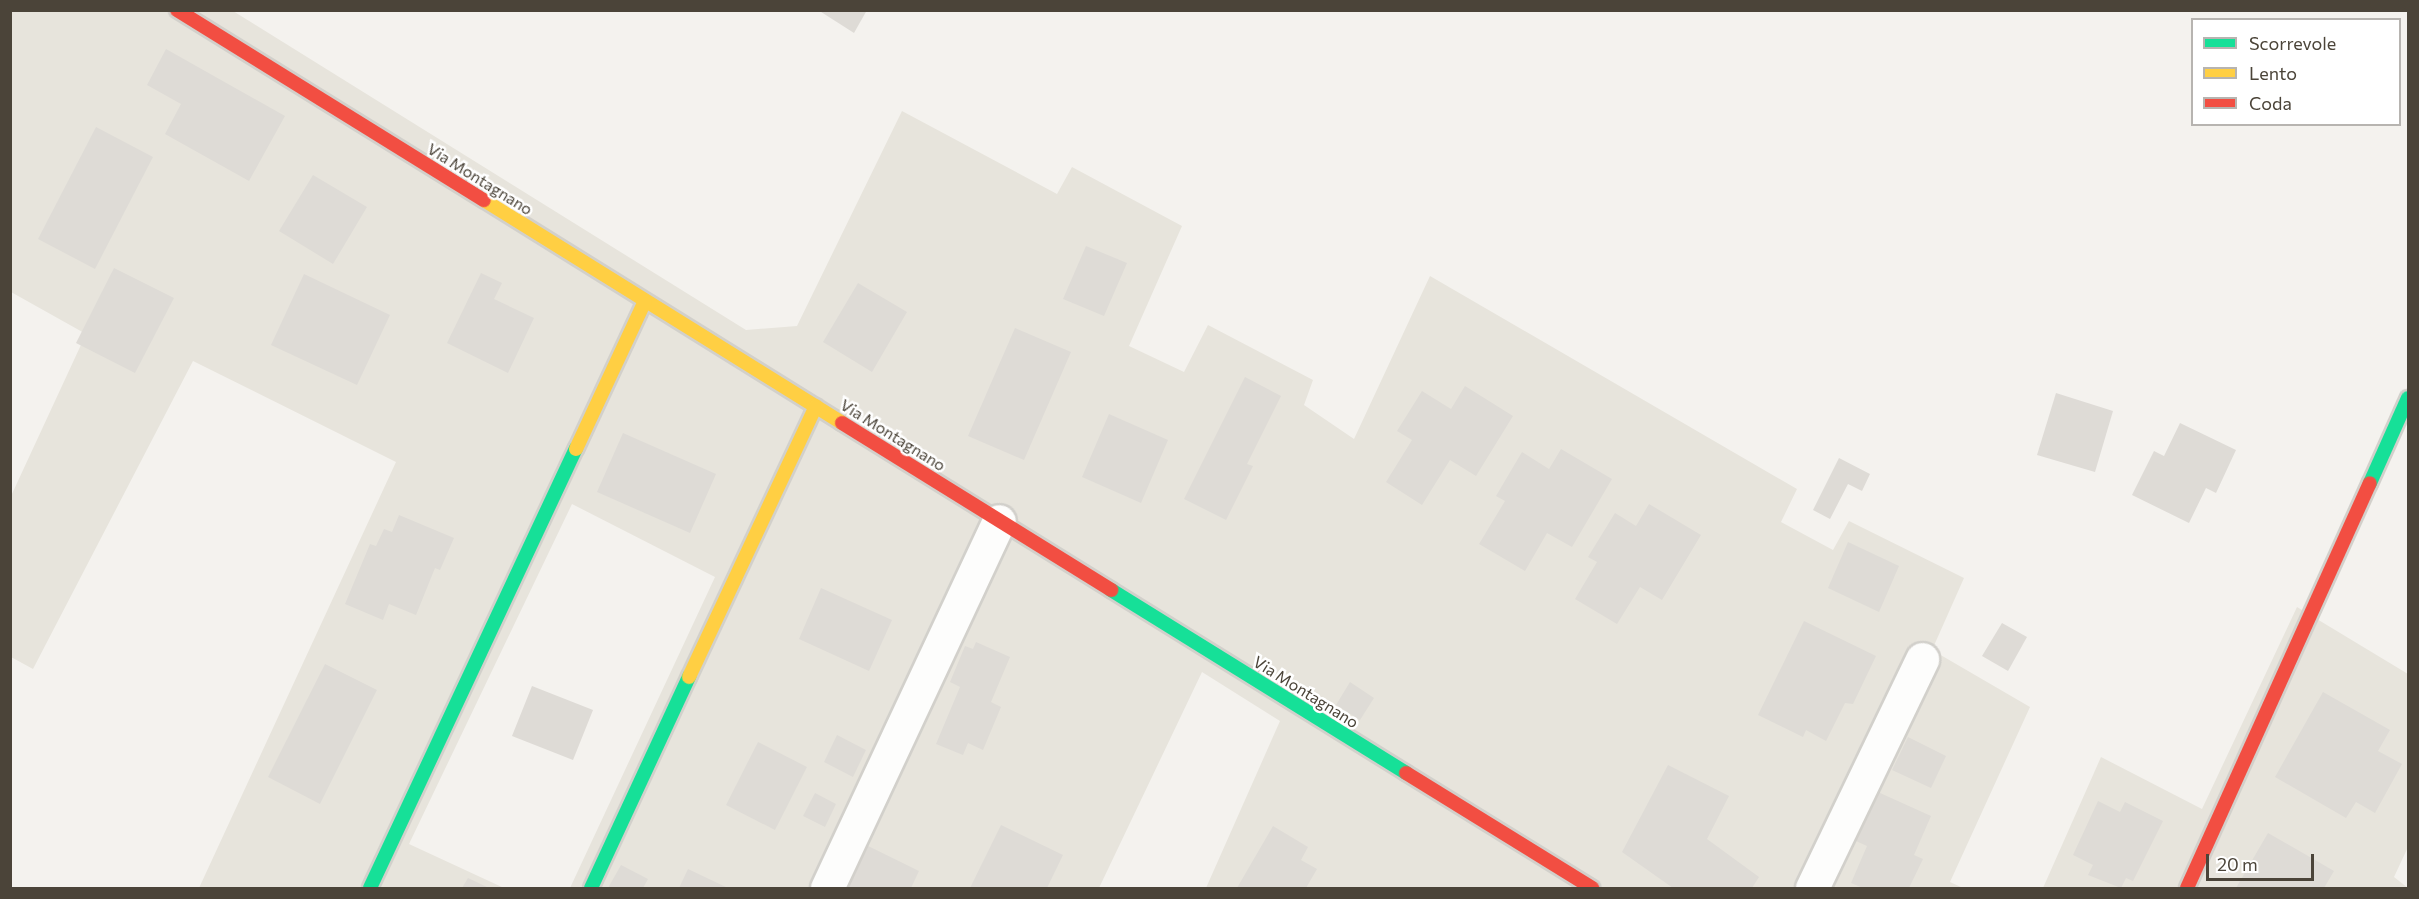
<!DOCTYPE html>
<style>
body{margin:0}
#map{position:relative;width:2419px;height:899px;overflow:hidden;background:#f4f2ee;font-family:Commissioner,sans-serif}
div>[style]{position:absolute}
.residential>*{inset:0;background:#e7e4dc}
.building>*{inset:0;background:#dedbd6}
.roads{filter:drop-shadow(2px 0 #d2d0cb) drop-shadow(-2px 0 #d2d0cb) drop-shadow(0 2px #d2d0cb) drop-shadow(0 -2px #d2d0cb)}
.street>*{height:33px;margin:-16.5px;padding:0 16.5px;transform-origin:16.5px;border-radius:16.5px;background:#fdfdfc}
.fast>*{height:14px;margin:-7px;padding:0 7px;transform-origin:7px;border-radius:7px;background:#16e098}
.slow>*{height:14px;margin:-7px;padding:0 7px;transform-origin:7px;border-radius:7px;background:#ffcf43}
.jam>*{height:14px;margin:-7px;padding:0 7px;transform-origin:7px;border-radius:7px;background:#f24e42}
span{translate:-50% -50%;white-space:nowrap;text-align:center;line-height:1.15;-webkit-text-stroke:5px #fff;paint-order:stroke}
.street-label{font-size:16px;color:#4b4439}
.frame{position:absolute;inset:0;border:12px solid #4b4439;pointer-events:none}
.legend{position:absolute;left:2191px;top:18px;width:210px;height:108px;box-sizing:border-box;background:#fff;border:2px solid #b7b4b0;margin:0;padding:8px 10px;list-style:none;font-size:18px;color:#4b4439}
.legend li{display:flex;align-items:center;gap:12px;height:30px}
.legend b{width:30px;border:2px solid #b7b4b0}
.scale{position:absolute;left:2206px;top:854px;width:108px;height:27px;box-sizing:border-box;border:3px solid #4b4439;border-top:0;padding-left:8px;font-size:18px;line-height:21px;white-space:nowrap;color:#4b4439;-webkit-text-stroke:4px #fff;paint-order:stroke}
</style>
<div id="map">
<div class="residential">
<i style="clip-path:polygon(11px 11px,233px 11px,746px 330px,797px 326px,902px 111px,1057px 194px,1072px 167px,1182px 226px,1129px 346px,1184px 372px,1208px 325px,1313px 380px,1304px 405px,1354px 439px,1430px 276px,1797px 489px,1781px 522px,1833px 550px,1849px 521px,1964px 578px,1932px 650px,2030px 707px,1950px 882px,1963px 888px,1206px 888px,1280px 721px,1202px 672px,1099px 888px,570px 888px,715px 577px,572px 504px,409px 844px,504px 888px,199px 888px,396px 462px,193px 361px,33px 669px,11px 657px,11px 496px,86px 334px,11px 292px)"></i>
<i style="clip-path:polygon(2297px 607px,2408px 674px,2408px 847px,2394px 877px,2408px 888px,2043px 888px,2101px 757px,2202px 809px)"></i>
</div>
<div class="building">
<i style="clip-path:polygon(818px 10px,867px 10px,854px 33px)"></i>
<i style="clip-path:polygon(166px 49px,285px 116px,249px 181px,165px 134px,181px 104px,147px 85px)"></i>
<i style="clip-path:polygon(96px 127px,153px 157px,95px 269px,38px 239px)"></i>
<i style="clip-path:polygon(313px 175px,367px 207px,333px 264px,279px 231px)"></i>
<i style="clip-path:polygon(1086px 246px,1127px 263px,1104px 316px,1063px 299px)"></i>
<i style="clip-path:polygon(114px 268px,174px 298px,135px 373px,76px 343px)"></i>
<i style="clip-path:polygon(481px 273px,502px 283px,494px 299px,534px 318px,508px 373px,447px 343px)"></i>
<i style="clip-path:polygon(304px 274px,390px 315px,357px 385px,271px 345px)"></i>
<i style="clip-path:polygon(858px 283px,907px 312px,872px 372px,823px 342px)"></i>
<i style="clip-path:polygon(1015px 328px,1071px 352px,1024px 460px,968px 436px)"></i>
<i style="clip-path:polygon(1245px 377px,1281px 396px,1247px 464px,1253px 466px,1226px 520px,1184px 499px)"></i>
<i style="clip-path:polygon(1465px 386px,1513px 416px,1476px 476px,1450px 460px,1422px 505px,1386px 482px,1412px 440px,1397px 431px,1422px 391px,1451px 409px)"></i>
<i style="clip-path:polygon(2056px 393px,2113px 411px,2095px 472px,2037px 455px)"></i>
<i style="clip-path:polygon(1109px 414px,1168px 440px,1141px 503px,1082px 477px)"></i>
<i style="clip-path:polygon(2180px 423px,2236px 450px,2216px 493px,2206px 488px,2189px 523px,2132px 495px,2154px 451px,2164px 456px)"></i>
<i style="clip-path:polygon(623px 433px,716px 474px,690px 533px,597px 492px)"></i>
<i style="clip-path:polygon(1561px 449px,1612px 479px,1572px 547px,1547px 533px,1525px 571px,1479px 544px,1505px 501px,1496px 496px,1522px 452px,1549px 469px)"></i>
<i style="clip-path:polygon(1839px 458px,1870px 474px,1862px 491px,1848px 484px,1830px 519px,1813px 510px)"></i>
<i style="clip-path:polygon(1649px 504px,1701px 535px,1662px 600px,1640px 587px,1617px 624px,1575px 599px,1597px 562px,1588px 557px,1615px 513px,1636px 526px)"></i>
<i style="clip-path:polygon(399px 515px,454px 538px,440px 570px,435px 568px,416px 615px,389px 604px,383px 620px,345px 604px,370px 544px,376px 546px,384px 529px,392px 532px)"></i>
<i style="clip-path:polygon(1848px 542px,1899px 566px,1879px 612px,1828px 588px)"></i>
<i style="clip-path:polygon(821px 588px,892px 620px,869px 671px,799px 639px)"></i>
<i style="clip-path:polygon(1804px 621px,1876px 656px,1853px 704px,1845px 703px,1826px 741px,1806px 730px,1803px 737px,1758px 715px)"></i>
<i style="clip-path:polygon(2002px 623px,2027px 637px,2008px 671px,1982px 656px)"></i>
<i style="clip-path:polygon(976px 642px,1010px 657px,991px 702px,1001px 707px,983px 750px,968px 743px,963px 755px,936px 744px,960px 687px,950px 682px,965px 646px,973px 649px)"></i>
<i style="clip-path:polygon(325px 664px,377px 690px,320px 804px,268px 777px)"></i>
<i style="clip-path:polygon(1350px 682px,1374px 698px,1360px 720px,1336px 705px)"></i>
<i style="clip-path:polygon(532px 686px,593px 710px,573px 760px,512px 736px)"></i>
<i style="clip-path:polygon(2323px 692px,2390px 730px,2378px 751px,2402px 764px,2375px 813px,2356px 802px,2346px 818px,2275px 777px)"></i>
<i style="clip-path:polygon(837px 735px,866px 750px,853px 777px,824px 762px)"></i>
<i style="clip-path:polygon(1908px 737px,1946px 756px,1931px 788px,1892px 770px)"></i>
<i style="clip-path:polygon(758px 742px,807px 767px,775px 830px,726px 805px)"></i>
<i style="clip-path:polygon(1668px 765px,1729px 796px,1707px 839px,1759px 877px,1752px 888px,1673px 888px,1622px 852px)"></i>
<i style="clip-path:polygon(1869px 788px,1931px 816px,1914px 855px,1923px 859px,1909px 888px,1863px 888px,1851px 883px,1867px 846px,1847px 837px)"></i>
<i style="clip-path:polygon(815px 793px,836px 804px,825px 827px,803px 816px)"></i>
<i style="clip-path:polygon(2098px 801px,2120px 812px,2125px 802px,2163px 821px,2133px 881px,2126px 878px,2121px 888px,2088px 875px,2093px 865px,2073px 855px)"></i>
<i style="clip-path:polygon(1001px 825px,1063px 855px,1047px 888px,970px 888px)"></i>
<i style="clip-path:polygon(1273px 826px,1308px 847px,1301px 860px,1317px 869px,1306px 888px,1237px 888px)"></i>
<i style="clip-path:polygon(2268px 833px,2334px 871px,2324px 888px,2236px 888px)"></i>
<i style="clip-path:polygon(864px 844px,919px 871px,911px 888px,841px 888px)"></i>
<i style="clip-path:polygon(621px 865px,648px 879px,643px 888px,608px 888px)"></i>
<i style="clip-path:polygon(688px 869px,728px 888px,679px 888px)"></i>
<i style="clip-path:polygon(468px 878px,489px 888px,462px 888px)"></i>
</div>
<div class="roads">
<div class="street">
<i style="left:827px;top:888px;width:405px;rotate:-64.9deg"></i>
<i style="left:1812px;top:888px;width:254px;rotate:-64.3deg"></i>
</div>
<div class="fast">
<i style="left:2370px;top:483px;width:93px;rotate:-65.9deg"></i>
<i style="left:1111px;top:590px;width:347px;rotate:31.8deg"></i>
<i style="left:370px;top:888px;width:485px;rotate:-64.9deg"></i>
<i style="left:591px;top:888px;width:233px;rotate:-65.1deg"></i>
</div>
<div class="slow">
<i style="left:484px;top:200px;width:422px;rotate:31.9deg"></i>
<i style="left:576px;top:449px;width:163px;rotate:-65deg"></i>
<i style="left:689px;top:677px;width:299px;rotate:-64.9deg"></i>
</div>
<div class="jam">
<i style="left:177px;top:10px;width:361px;rotate:31.8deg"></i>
<i style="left:842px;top:423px;width:317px;rotate:31.8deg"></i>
<i style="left:1406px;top:773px;width:219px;rotate:31.7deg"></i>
<i style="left:2187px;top:888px;width:444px;rotate:-65.7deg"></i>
</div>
</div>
<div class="street-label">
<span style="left:480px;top:179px;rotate:32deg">Via Montagnano</span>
<span style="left:893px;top:435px;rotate:32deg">Via Montagnano</span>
<span style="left:1306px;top:692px;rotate:32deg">Via Montagnano</span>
</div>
<div class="frame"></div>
<ul class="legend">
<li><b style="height:8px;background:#16e098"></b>Scorrevole</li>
<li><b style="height:8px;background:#ffcf43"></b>Lento</li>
<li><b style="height:8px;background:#f24e42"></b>Coda</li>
</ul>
<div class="scale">20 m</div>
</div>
